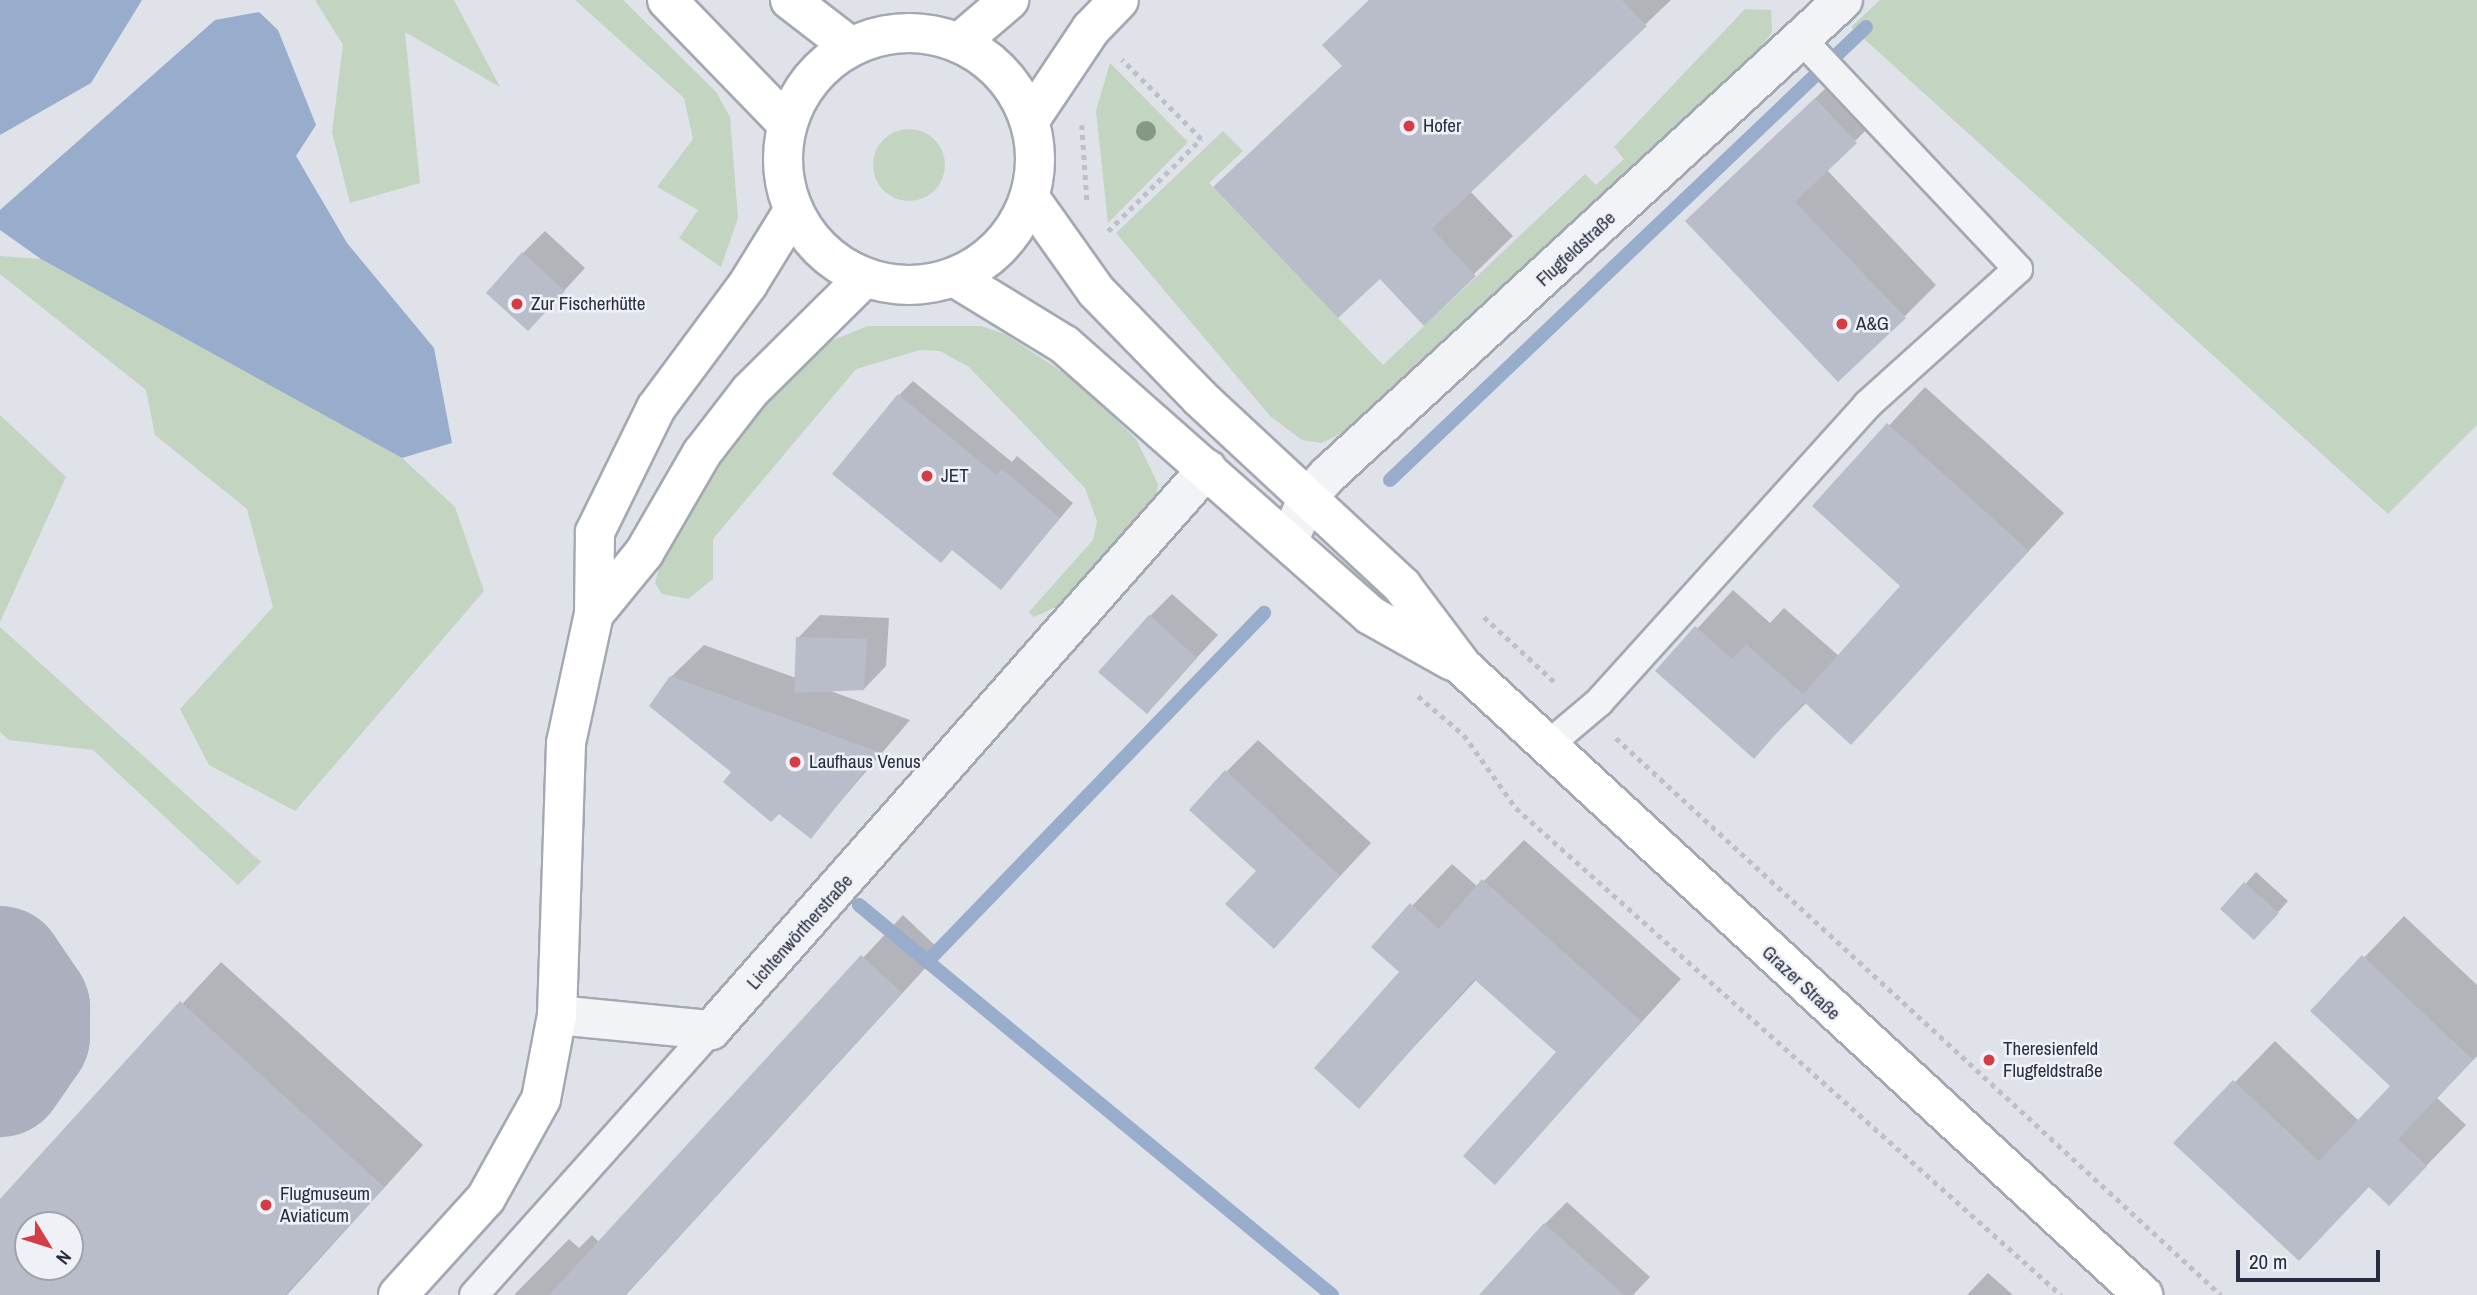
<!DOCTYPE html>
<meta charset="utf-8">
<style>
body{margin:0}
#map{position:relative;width:2477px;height:1295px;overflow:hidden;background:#dfe2e9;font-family:"Archivo Narrow",sans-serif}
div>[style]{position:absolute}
.green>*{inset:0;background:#c3d4c0}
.round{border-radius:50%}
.water>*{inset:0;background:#98accb}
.shadow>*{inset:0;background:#0003}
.stream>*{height:14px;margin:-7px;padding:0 7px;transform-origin:7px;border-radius:7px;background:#98accb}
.taxiway>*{height:130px;margin:-65px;padding:0 65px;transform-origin:65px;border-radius:65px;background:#acb0be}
.building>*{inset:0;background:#b9bdc9}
.path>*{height:4.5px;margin-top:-2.25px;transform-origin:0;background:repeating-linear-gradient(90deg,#bdc0c8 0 5px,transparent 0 10px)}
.roads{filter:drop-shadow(2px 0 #a4a8b3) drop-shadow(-2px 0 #a4a8b3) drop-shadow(0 2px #a4a8b3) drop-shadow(0 -2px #a4a8b3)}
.lane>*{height:28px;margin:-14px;padding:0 14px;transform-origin:14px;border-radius:14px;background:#f2f3f7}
.street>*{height:38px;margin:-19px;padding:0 19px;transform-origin:19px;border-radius:19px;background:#f2f3f7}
.secondary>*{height:38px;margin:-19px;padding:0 19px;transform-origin:19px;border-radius:19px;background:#fff}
.primary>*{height:38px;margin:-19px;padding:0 19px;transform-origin:19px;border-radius:19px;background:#fff}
.primary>.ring{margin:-19px;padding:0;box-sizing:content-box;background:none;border:38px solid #fff;border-radius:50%}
.trees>*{width:20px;height:20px;margin:-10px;border-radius:50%;background:#839985}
.dots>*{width:19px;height:19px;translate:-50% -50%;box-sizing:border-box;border:4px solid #eff1f7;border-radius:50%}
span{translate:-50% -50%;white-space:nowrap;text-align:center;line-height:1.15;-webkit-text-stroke:5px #eff1f7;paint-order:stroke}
.poi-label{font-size:19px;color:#272e41}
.left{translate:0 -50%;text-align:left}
.street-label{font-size:19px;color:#272e41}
.north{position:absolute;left:14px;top:1211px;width:70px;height:70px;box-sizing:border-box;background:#eff1f7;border:2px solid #9fa3ae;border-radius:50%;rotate:128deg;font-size:19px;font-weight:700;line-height:28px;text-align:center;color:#272e41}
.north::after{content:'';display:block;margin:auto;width:24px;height:32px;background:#d53d44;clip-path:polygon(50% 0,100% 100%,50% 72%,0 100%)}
.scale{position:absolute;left:2236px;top:1250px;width:144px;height:32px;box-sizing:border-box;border:4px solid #272e41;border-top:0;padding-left:9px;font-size:21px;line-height:24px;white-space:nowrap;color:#272e41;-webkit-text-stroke:5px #eff1f7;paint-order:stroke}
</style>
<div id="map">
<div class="green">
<i style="clip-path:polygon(315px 0,454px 0,500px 87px,405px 32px,420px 183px,350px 203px,332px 132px,343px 45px)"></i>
<i style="clip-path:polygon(575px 0,623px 0,716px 92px,730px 117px,738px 218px,721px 267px,679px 238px,698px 210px,657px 187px,693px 139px,684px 98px)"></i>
<i style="clip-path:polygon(1880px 0,2477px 0,2477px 425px,2388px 514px,1851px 27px)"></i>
<i style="clip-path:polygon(1745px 9px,1771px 10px,1772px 32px,1762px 47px,1405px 386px,1354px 428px,1321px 443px,1302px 440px,1270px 416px,1116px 233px,1223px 131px,1243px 151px,1209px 183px,1383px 365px,1585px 174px,1596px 185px,1624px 159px,1614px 147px)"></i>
<i style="clip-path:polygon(1110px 63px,1188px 142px,1108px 223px,1096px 111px)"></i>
<i class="round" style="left:873px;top:129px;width:72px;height:72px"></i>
<i style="clip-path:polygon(0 256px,41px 259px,402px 458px,455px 507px,484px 591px,295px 811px,209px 765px,180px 709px,273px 607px,247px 509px,155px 435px,146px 390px,0 274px)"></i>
<i style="clip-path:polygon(868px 326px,981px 326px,1005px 334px,1076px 381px,1136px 439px,1158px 484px,1155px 503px,1073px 599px,1034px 617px,1029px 612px,1093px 540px,1097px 521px,1085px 488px,969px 367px,940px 351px,920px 350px,856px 369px,713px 539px,713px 579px,688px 599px,662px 594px,655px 583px,660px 565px,719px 465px,763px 407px,831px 341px)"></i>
<i style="clip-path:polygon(0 415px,66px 477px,0 622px)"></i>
<i style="clip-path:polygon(0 627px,261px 862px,238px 885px,93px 750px,9px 740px,0 732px)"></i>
</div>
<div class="water">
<i style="clip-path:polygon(0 0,142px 0,91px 83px,0 135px)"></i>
<i style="clip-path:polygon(259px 12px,278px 30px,316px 125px,296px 156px,347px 243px,434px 348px,452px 443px,402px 458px,41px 259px,0 230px,0 210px,215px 20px)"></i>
</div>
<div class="shadow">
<i style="clip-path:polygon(1369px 0,1671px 0,1470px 191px,1513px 236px,1424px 323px,1254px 149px,1343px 65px,1324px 45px)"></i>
<i style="clip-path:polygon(1848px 67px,1888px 109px,1826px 169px,1936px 285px,1904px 317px,1720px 189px)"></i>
<i style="clip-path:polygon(545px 231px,585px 268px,550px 306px,523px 253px)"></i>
<i style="clip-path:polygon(913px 381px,1012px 462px,1017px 456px,1073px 503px,1001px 588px,899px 395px)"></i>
<i style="clip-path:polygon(1925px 387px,2064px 513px,1851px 742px,1807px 702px,1754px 756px,1658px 671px,1733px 590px,1770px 623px,1784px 608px,1839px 656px,1903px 586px,1814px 506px)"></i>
<i style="clip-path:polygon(1172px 594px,1218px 635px,1147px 711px,1150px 616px)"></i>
<i style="clip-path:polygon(820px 615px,889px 618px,886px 666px,864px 689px,828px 690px,910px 720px,811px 836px,733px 772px,671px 677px,704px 645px,796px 678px,798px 638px)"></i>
<i style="clip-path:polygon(1258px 740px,1371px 843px,1274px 947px,1258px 870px,1226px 772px)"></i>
<i style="clip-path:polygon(1524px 840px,1681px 979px,1495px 1182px,1559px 1052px,1477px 979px,1359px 1106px,1402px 972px,1373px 947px,1452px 864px,1478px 887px)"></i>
<i style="clip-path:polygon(2256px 872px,2288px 901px,2265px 927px,2223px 909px)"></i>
<i style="clip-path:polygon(903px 915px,941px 951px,626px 1295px,514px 1295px,569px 1239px,579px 1248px,592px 1235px,599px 1242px)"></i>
<i style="clip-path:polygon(2404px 916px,2477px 985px,2477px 1056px,2437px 1098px,2466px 1125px,2389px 1204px,2370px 1186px,2176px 1143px,2275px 1041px,2359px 1121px,2392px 1086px,2313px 1011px)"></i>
<i style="clip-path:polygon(evenodd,221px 962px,423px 1145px,287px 1295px,0 1295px,0 1201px,221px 962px,28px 1225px,70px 1225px,70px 1267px,28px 1267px,28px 1225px)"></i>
<i style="clip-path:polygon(1567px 1202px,1650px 1277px,1633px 1295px,1505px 1295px,1545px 1224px)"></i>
<i style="clip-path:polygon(1988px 1273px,2013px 1295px,1967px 1295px)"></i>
</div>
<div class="stream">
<i style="left:1390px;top:480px;width:657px;rotate:-43.58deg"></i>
<i style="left:859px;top:905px;width:613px;rotate:39.51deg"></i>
<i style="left:928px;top:961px;width:484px;rotate:-46deg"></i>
</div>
<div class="taxiway">
<i style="left:0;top:971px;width:45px;rotate:56deg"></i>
<i style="left:25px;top:1008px;width:28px;rotate:90deg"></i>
<i style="left:25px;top:1036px;width:44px;rotate:124.8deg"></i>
</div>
<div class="building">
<i style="clip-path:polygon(1369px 0,1622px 0,1647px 26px,1432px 229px,1476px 276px,1424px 326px,1380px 279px,1338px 318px,1213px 187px,1342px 66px,1322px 45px)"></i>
<i style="clip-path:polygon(1815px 98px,1857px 143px,1795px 202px,1906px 318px,1838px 382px,1685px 221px)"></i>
<i style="clip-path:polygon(522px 252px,565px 291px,528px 331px,486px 293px)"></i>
<i style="clip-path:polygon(898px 394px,996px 475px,1002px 469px,1060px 518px,1001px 590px,952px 550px,941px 563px,832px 474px)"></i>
<i style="clip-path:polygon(1887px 423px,2029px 551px,1851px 745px,1804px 702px,1754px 759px,1655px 671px,1695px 626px,1732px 659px,1746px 644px,1803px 694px,1900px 586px,1812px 506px)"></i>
<i style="clip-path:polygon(1149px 615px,1197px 658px,1147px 714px,1098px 672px)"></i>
<i style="clip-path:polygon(796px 637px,867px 639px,864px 690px,794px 693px)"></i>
<i style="clip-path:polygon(670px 676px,879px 752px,811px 839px,779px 814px,771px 822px,723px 782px,731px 772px,649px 706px)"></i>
<i style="clip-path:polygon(1225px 770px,1340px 876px,1274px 949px,1225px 904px,1256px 871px,1189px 810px)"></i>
<i style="clip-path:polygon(1482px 879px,1641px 1021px,1495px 1185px,1463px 1156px,1556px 1052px,1474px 979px,1359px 1109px,1314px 1068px,1399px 972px,1371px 947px,1410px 903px,1439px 929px)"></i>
<i style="clip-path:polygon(2244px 882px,2279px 913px,2254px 940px,2220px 909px)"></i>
<i style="clip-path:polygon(861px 955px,902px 993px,625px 1295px,549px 1295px)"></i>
<i style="clip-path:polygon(2362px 955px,2473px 1060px,2398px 1139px,2427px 1166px,2389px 1206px,2369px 1187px,2299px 1261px,2173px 1143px,2233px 1080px,2319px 1161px,2390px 1086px,2310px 1011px)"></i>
<i style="clip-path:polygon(evenodd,180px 1001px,384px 1187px,285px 1295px,0 1295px,0 1199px,180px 1001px,28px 1225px,70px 1225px,70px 1267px,28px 1267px,28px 1225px)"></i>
<i style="clip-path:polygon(1544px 1223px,1624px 1295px,1479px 1295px)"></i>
</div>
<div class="path">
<i style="left:1082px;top:125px;width:75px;rotate:86.2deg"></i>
<i style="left:1108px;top:231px;width:131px;rotate:-44.7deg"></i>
<i style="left:1201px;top:139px;width:112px;rotate:-135deg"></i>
<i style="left:1484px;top:617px;width:100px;rotate:42.6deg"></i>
<i style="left:1418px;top:696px;width:60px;rotate:40.3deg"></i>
<i style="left:1464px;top:735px;width:90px;rotate:54.5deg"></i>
<i style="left:1516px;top:808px;width:731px;rotate:41.78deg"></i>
<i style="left:1616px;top:738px;width:822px;rotate:42.63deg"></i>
</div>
<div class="roads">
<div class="lane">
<i style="left:1547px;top:746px;width:68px;rotate:-40.2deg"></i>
<i style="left:1599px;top:702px;width:400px;rotate:-47.9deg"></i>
<i style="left:1867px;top:405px;width:203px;rotate:-42deg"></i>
<i style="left:2018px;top:269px;width:316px;rotate:-133.3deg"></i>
<i style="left:474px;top:1295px;width:356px;rotate:-48.2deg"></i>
</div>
<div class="street">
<i style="left:1288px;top:542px;width:49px;rotate:-66deg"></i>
<i style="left:1308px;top:497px;width:31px;rotate:-48deg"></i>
<i style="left:1329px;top:474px;width:699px;rotate:-42.68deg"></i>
<i style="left:557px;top:1015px;width:155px;rotate:5.6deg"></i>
<i style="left:711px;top:1030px;width:749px;rotate:-48.52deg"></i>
</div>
<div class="secondary">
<i style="left:1030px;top:198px;width:114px;rotate:54.6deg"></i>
<i style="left:1096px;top:291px;width:149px;rotate:45.8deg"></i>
<i style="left:1200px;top:398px;width:276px;rotate:42.9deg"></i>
<i style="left:1402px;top:586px;width:101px;rotate:53deg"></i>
<i style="left:1463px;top:667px;width:926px;rotate:42.72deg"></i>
<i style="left:954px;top:277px;width:130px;rotate:31.5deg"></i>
<i style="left:1065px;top:345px;width:407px;rotate:41.5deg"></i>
<i style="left:1370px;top:615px;width:94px;rotate:29.3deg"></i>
</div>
<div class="primary">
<i style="left:667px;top:0;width:173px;rotate:45.9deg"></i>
<i style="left:790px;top:0;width:77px;rotate:37.6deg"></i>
<i class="ring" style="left:783px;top:33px;width:214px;height:214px"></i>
<i style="left:960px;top:42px;width:65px;rotate:-40.6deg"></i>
<i style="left:1030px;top:120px;width:110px;rotate:-56.2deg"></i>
<i style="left:1091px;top:29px;width:40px;rotate:-46deg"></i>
<i style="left:594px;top:614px;width:79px;rotate:-50.7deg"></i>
<i style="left:644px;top:553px;width:116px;rotate:-59.9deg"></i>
<i style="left:702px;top:453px;width:78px;rotate:-52.3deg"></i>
<i style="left:750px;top:391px;width:161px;rotate:-44.7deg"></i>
<i style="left:398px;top:1295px;width:131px;rotate:-47.8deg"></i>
<i style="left:486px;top:1198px;width:113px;rotate:-60.9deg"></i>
<i style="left:541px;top:1099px;width:86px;rotate:-79.2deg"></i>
<i style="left:557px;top:1015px;width:272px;rotate:-88.1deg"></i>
<i style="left:566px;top:743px;width:132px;rotate:-77.8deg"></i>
<i style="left:594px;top:614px;width:82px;rotate:-89.3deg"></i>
<i style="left:595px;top:532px;width:138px;rotate:-63.8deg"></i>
<i style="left:656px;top:408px;width:154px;rotate:-53.4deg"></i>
<i style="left:748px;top:284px;width:86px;rotate:-58.3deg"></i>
</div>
</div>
<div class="trees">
<i style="left:1146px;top:131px"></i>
</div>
<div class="dots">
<i style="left:1409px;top:126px;background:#d53d44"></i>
<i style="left:517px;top:304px;background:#d53d44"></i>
<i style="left:1842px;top:324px;background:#d53d44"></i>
<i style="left:927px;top:476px;background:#d53d44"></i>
<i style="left:795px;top:762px;background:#d53d44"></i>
<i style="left:1989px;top:1060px;background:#d53d44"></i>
<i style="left:266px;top:1205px;background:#d53d44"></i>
</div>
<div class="poi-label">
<span class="left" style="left:1423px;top:126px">Hofer</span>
<span class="left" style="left:531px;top:304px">Zur Fischerhütte</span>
<span class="left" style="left:1856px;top:324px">A&amp;G</span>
<span class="left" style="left:941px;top:476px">JET</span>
<span class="left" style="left:809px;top:762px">Laufhaus Venus</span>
<span class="left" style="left:2003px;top:1060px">Theresienfeld<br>Flugfeldstraße</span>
<span class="left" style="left:280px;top:1205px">Flugmuseum<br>Aviaticum</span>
</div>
<div class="street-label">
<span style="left:1576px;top:249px;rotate:-43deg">Flugfeldstraße</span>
<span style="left:800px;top:932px;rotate:-48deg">Lichtenwörtherstraße</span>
<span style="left:1801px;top:983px;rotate:43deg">Grazer Straße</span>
</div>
<div class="north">N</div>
<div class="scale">20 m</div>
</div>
